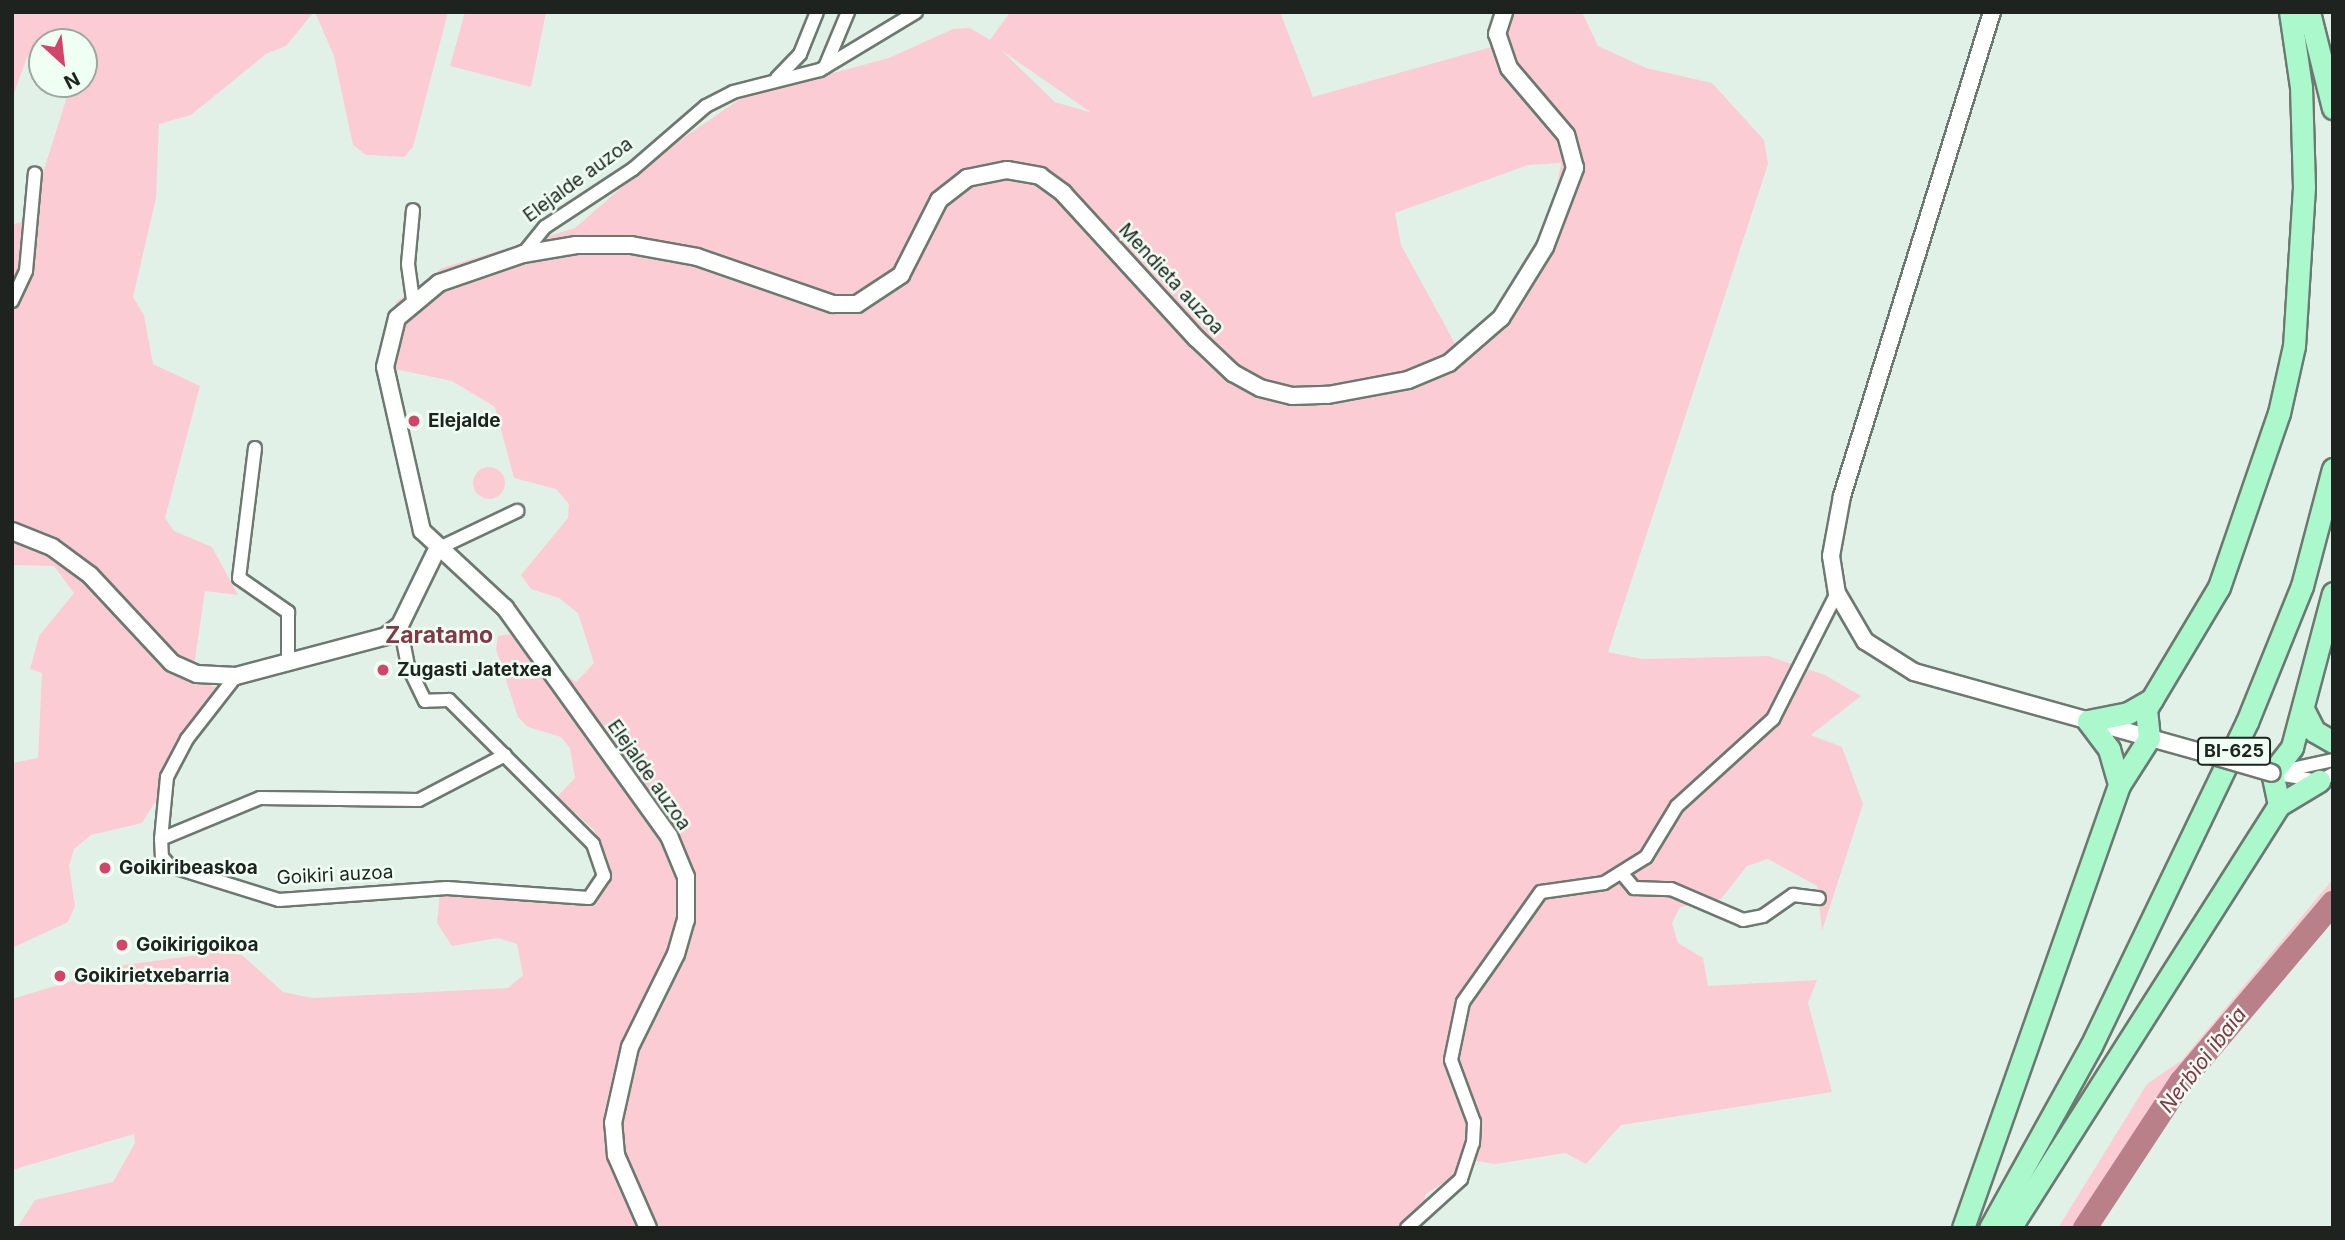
<!DOCTYPE html>
<style>
body{margin:0}
#map{position:relative;width:2345px;height:1240px;overflow:hidden;background:#e2f1e7;font-family:Inter,sans-serif}
div>[style]{position:absolute}
.green>*{inset:0;background:#fbccd3}
.round{border-radius:50%}
.river>*{height:24px;margin:-12px;padding:0 12px;transform-origin:12px;border-radius:12px;background:#ba808a}
.roads{filter:drop-shadow(2px 0 #6c7970) drop-shadow(-2px 0 #6c7970) drop-shadow(0 2px #6c7970) drop-shadow(0 -2px #6c7970)}
.minor>*{height:12px;margin:-6px;padding:0 6px;transform-origin:6px;border-radius:6px;background:#fff}
.tertiary>*{height:16px;margin:-8px;padding:0 8px;transform-origin:8px;border-radius:8px;background:#fff}
.primary>*{height:21px;margin:-10.5px;padding:0 10.5px;transform-origin:10.5px;border-radius:10.5px;background:#aaf8cc}
.bridges{filter:drop-shadow(2px 0 #6c7970) drop-shadow(-2px 0 #6c7970) drop-shadow(0 2px #6c7970) drop-shadow(0 -2px #6c7970)}
.tertiary-bridge>*{height:16px;margin:-8px;padding:0 8px;transform-origin:8px;border-radius:8px;background:#fff}
.dots>*{width:19px;height:19px;translate:-50% -50%;box-sizing:border-box;border:4px solid #f0fff4;border-radius:50%}
span{translate:-50% -50%;white-space:nowrap;text-align:center;line-height:1.15;-webkit-text-stroke:5px #f0fff4;paint-order:stroke}
.shield-label span{padding:2px 5px;background:#f0fff4;border:2px solid;border-radius:5px;-webkit-text-stroke-width:0}
.shield-label{font-size:18px;color:#1e2320;font-weight:700}
.street-label{font-size:19px;color:#1e2320}
.poi-label{font-size:19px;color:#1e2320;font-weight:700}
.left{translate:0 -50%;text-align:left}
.water-label{font-size:21px;color:#823849;font-style:italic}
.quarter-label{font-size:23px;color:#813949;font-weight:700}
.frame{position:absolute;inset:0;border:14px solid #1e2320;pointer-events:none}
.north{position:absolute;left:28px;top:28px;width:70px;height:70px;box-sizing:border-box;background:#f0fff4;border:2px solid #9ca79f;border-radius:50%;rotate:153deg;font-size:19px;font-weight:700;line-height:28px;text-align:center;color:#1e2320}
.north::after{content:'';display:block;margin:auto;width:24px;height:32px;background:#d3446b;clip-path:polygon(50% 0,100% 100%,50% 72%,0 100%)}
</style>
<div id="map">
<div class="green">
<i style="clip-path:polygon(12px 12px,314px 12px,286px 46px,266px 54px,191px 115px,159px 124px,156px 198px,133px 297px,144px 315px,153px 364px,200px 386px,165px 518px,174px 531px,212px 547px,238px 595px,205px 591px,192px 679px,225px 690px,142px 823px,91px 835px,74px 849px,69px 866px,75px 906px,68px 922px,12px 948px,12px 763px,38px 758px,42px 673px,30px 669px,39px 636px,74px 593px,54px 566px,12px 565px,12px 225px,28px 220px,71px 84px,84px 84px,84px 42px,42px 42px,42px 56px,27px 57px,12px 99px)"></i>
<i style="clip-path:polygon(315px 12px,448px 12px,413px 147px,404px 157px,366px 155px,353px 145px,334px 56px)"></i>
<i style="clip-path:polygon(465px 12px,546px 12px,531px 87px,450px 66px)"></i>
<i style="clip-path:polygon(evenodd,1010px 12px,1280px 12px,1313px 97px,1495px 46px,1504px 12px,1582px 12px,1598px 46px,1646px 68px,1712px 83px,1764px 140px,1768px 164px,1608px 652px,1642px 659px,1768px 656px,1825px 675px,1861px 696px,1811px 735px,1842px 747px,1863px 804px,1822px 931px,1817px 886px,1768px 859px,1747px 866px,1721px 899px,1680px 907px,1672px 923px,1678px 943px,1703px 958px,1708px 986px,1817px 980px,1808px 1003px,1832px 1092px,1621px 1125px,1586px 1164px,1565px 1153px,1496px 1164px,1476px 1161px,1425px 1195px,1425px 1205px,1398px 1228px,17px 1228px,35px 1200px,113px 1182px,135px 1143px,134px 1134px,12px 1170px,12px 999px,124px 965px,221px 952px,242px 955px,283px 992px,312px 998px,508px 988px,523px 975px,517px 944px,498px 938px,452px 946px,437px 923px,440px 891px,593px 902px,608px 860px,594px 830px,557px 797px,575px 778px,570px 748px,561px 737px,528px 727px,518px 717px,496px 649px,498px 636px,510px 634px,576px 682px,594px 663px,578px 613px,559px 598px,531px 589px,521px 575px,568px 518px,569px 504px,556px 489px,514px 478px,495px 407px,452px 381px,395px 369px,386px 335px,396px 302px,442px 268px,575px 228px,661px 153px,743px 97px,889px 58px,953px 29px,970px 28px,990px 40px,1010px 12px,1001px 50px,1089px 111px,1089px 112px,1055px 102px,1001px 50px,1010px 12px,1561px 163px,1553px 208px,1510px 293px,1458px 349px,1401px 245px,1395px 213px,1528px 165px,1561px 163px)"></i>
<i class="round" style="left:473px;top:467px;width:32px;height:32px"></i>
<i style="clip-path:polygon(2333px 879px,2333px 912px,2143px 1142px,2092px 1228px,2058px 1228px,2147px 1084px,2182px 1060px)"></i>
</div>
<div class="river">
<i style="left:2085px;top:1228px;width:175px;rotate:-56.7deg"></i>
<i style="left:2181px;top:1082px;width:235px;rotate:-49.7deg"></i>
</div>
<div class="roads">
<div class="minor">
<i style="left:825px;top:67px;width:60px;rotate:-67.3deg"></i>
<i style="left:777px;top:78px;width:33px;rotate:-46deg"></i>
<i style="left:800px;top:54px;width:45px;rotate:-68deg"></i>
<i style="left:523px;top:254px;width:35px;rotate:-51deg"></i>
<i style="left:545px;top:227px;width:105px;rotate:-33.4deg"></i>
<i style="left:633px;top:169px;width:96px;rotate:-40.8deg"></i>
<i style="left:706px;top:106px;width:30px;rotate:-27deg"></i>
<i style="left:733px;top:92px;width:90px;rotate:-14.2deg"></i>
<i style="left:820px;top:70px;width:112px;rotate:-31.1deg"></i>
<i style="left:413px;top:300px;width:36px;rotate:-98deg"></i>
<i style="left:408px;top:264px;width:54px;rotate:-84.7deg"></i>
<i style="left:12px;top:301px;width:33px;rotate:-65deg"></i>
<i style="left:26px;top:271px;width:98px;rotate:-84.8deg"></i>
<i style="left:255px;top:448px;width:131px;rotate:97deg"></i>
<i style="left:239px;top:578px;width:60px;rotate:34.8deg"></i>
<i style="left:288px;top:612px;width:52px;rotate:90deg"></i>
<i style="left:437px;top:549px;width:89px;rotate:-25.4deg"></i>
<i style="left:236px;top:676px;width:80px;rotate:127.9deg"></i>
<i style="left:187px;top:739px;width:43px;rotate:117.8deg"></i>
<i style="left:167px;top:777px;width:62px;rotate:95.5deg"></i>
<i style="left:161px;top:839px;width:18px;rotate:87deg"></i>
<i style="left:162px;top:857px;width:12px;rotate:48deg"></i>
<i style="left:170px;top:866px;width:114px;rotate:17.3deg"></i>
<i style="left:279px;top:900px;width:168px;rotate:-4.1deg"></i>
<i style="left:447px;top:888px;width:142px;rotate:4deg"></i>
<i style="left:589px;top:898px;width:27px;rotate:-56deg"></i>
<i style="left:604px;top:876px;width:34px;rotate:-109deg"></i>
<i style="left:593px;top:844px;width:204px;rotate:-135deg"></i>
<i style="left:449px;top:700px;width:24px;rotate:178deg"></i>
<i style="left:425px;top:701px;width:39px;rotate:-116deg"></i>
<i style="left:408px;top:666px;width:42px;rotate:-101deg"></i>
<i style="left:2278px;top:772px;width:56px;rotate:-12.3deg"></i>
<i style="left:2272px;top:773px;width:48px;rotate:9.7deg"></i>
<i style="left:2319px;top:781px;width:16px;rotate:-27deg"></i>
<i style="left:161px;top:839px;width:107px;rotate:-22.5deg"></i>
<i style="left:260px;top:798px;width:159px;rotate:0.7deg"></i>
<i style="left:419px;top:800px;width:97px;rotate:-27.6deg"></i>
<i style="left:1624px;top:876px;width:16px;rotate:50deg"></i>
<i style="left:1634px;top:888px;width:37px;rotate:2deg"></i>
<i style="left:1671px;top:889px;width:78px;rotate:23.3deg"></i>
<i style="left:1743px;top:920px;width:20px;rotate:-11deg"></i>
<i style="left:1763px;top:916px;width:37px;rotate:-35deg"></i>
<i style="left:1793px;top:895px;width:26px;rotate:7deg"></i>
<i style="left:1407px;top:1228px;width:73px;rotate:-42.2deg"></i>
<i style="left:1461px;top:1179px;width:38px;rotate:-72deg"></i>
<i style="left:1473px;top:1143px;width:21px;rotate:-87deg"></i>
<i style="left:1474px;top:1122px;width:66px;rotate:-110.4deg"></i>
<i style="left:1451px;top:1060px;width:59px;rotate:-78.3deg"></i>
<i style="left:1463px;top:1002px;width:135px;rotate:-54.7deg"></i>
<i style="left:1541px;top:892px;width:64px;rotate:-8.1deg"></i>
<i style="left:1604px;top:883px;width:49px;rotate:-31.8deg"></i>
<i style="left:1646px;top:857px;width:60px;rotate:-58.7deg"></i>
<i style="left:1677px;top:806px;width:130px;rotate:-42.2deg"></i>
<i style="left:1773px;top:719px;width:141px;rotate:-63.1deg"></i>
</div>
<div class="tertiary">
<i style="left:1992px;top:12px;width:507px;rotate:107.22deg"></i>
<i style="left:1842px;top:496px;width:61px;rotate:100.4deg"></i>
<i style="left:1831px;top:556px;width:37px;rotate:81deg"></i>
<i style="left:1837px;top:593px;width:56px;rotate:59.7deg"></i>
<i style="left:1865px;top:641px;width:58px;rotate:32.3deg"></i>
<i style="left:1914px;top:672px;width:312px;rotate:15.6deg"></i>
<i style="left:12px;top:531px;width:43px;rotate:21.8deg"></i>
<i style="left:52px;top:547px;width:47px;rotate:36.4deg"></i>
<i style="left:90px;top:575px;width:120px;rotate:47deg"></i>
<i style="left:172px;top:663px;width:27px;rotate:24deg"></i>
<i style="left:197px;top:674px;width:39px;rotate:3deg"></i>
<i style="left:236px;top:676px;width:155px;rotate:-14.9deg"></i>
<i style="left:386px;top:636px;width:18px;rotate:-38deg"></i>
<i style="left:400px;top:625px;width:85px;rotate:-64deg"></i>
<i style="left:648px;top:1228px;width:80px;rotate:-113.7deg"></i>
<i style="left:616px;top:1155px;width:32px;rotate:-95deg"></i>
<i style="left:613px;top:1123px;width:78px;rotate:-77.4deg"></i>
<i style="left:630px;top:1047px;width:104px;rotate:-63.7deg"></i>
<i style="left:676px;top:954px;width:35px;rotate:-74deg"></i>
<i style="left:686px;top:920px;width:43px;rotate:-90deg"></i>
<i style="left:686px;top:877px;width:44px;rotate:-112.5deg"></i>
<i style="left:669px;top:836px;width:281px;rotate:-125.7deg"></i>
<i style="left:505px;top:608px;width:113px;rotate:-137.1deg"></i>
<i style="left:422px;top:531px;width:168px;rotate:-102.7deg"></i>
<i style="left:385px;top:367px;width:50px;rotate:-76.2deg"></i>
<i style="left:397px;top:318px;width:55px;rotate:-39.8deg"></i>
<i style="left:439px;top:283px;width:89px;rotate:-19deg"></i>
<i style="left:523px;top:254px;width:54px;rotate:-9.6deg"></i>
<i style="left:576px;top:245px;width:55px"></i>
<i style="left:631px;top:245px;width:67px;rotate:10.3deg"></i>
<i style="left:697px;top:257px;width:144px;rotate:19.1deg"></i>
<i style="left:833px;top:304px;width:24px"></i>
<i style="left:857px;top:304px;width:53px;rotate:-33.4deg"></i>
<i style="left:901px;top:275px;width:84px;rotate:-63.1deg"></i>
<i style="left:939px;top:200px;width:36px;rotate:-38deg"></i>
<i style="left:967px;top:178px;width:41px;rotate:-11.3deg"></i>
<i style="left:1007px;top:170px;width:34px;rotate:10deg"></i>
<i style="left:1040px;top:176px;width:29px;rotate:36deg"></i>
<i style="left:1063px;top:193px;width:198px;rotate:47.5deg"></i>
<i style="left:1197px;top:339px;width:50px;rotate:43.4deg"></i>
<i style="left:1233px;top:373px;width:31px;rotate:29deg"></i>
<i style="left:1260px;top:388px;width:33px;rotate:14deg"></i>
<i style="left:1292px;top:396px;width:36px;rotate:-2deg"></i>
<i style="left:1328px;top:395px;width:81px;rotate:-10.6deg"></i>
<i style="left:1408px;top:380px;width:44px;rotate:-22.5deg"></i>
<i style="left:1449px;top:363px;width:69px;rotate:-40.9deg"></i>
<i style="left:1501px;top:318px;width:84px;rotate:-58.2deg"></i>
<i style="left:1545px;top:247px;width:85px;rotate:-69.2deg"></i>
<i style="left:1575px;top:168px;width:34px;rotate:-105deg"></i>
<i style="left:1566px;top:135px;width:88px;rotate:-130.4deg"></i>
<i style="left:1509px;top:68px;width:36px;rotate:-109deg"></i>
<i style="left:1497px;top:34px;width:23px;rotate:-72deg"></i>
</div>
<div class="primary">
<i style="left:2309px;top:12px;width:99px;rotate:76deg"></i>
<i style="left:2303px;top:709px;width:25px;rotate:63deg"></i>
<i style="left:2314px;top:731px;width:22px;rotate:30deg"></i>
<i style="left:2088px;top:721px;width:35px;rotate:53deg"></i>
<i style="left:2109px;top:749px;width:37px;rotate:74deg"></i>
<i style="left:2088px;top:721px;width:41px;rotate:-11.3deg"></i>
<i style="left:2128px;top:713px;width:28px;rotate:-30deg"></i>
<i style="left:2279px;top:805px;width:33px;rotate:-102deg"></i>
<i style="left:2272px;top:773px;width:33px;rotate:-52deg"></i>
<i style="left:2292px;top:747px;width:159px;rotate:-75.1deg"></i>
<i style="left:1963px;top:1228px;width:470px;rotate:-70.6deg"></i>
<i style="left:2119px;top:785px;width:56px;rotate:-57.4deg"></i>
<i style="left:2149px;top:738px;width:29px;rotate:-96deg"></i>
<i style="left:2146px;top:709px;width:142px;rotate:-59.1deg"></i>
<i style="left:2219px;top:587px;width:184px;rotate:-71deg"></i>
<i style="left:2279px;top:413px;width:69px;rotate:-77.4deg"></i>
<i style="left:2294px;top:346px;width:159px;rotate:-86.4deg"></i>
<i style="left:2304px;top:187px;width:100px;rotate:-91.7deg"></i>
<i style="left:2301px;top:87px;width:76px;rotate:-98.3deg"></i>
<i style="left:1990px;top:1228px;width:208px;rotate:-61deg"></i>
<i style="left:2091px;top:1046px;width:360px;rotate:-64.3deg"></i>
<i style="left:2247px;top:722px;width:147px;rotate:-68deg"></i>
<i style="left:2302px;top:586px;width:121px;rotate:-75.2deg"></i>
<i style="left:2010px;top:1228px;width:501px;rotate:-57.55deg"></i>
<i style="left:2279px;top:805px;width:47px;rotate:-31deg"></i>
</div>
</div>
<div class="bridges">
<div class="tertiary-bridge">
<i style="left:2214px;top:756px;width:60px;rotate:16.3deg"></i>
</div>
</div>
<div class="dots">
<i style="left:414px;top:421px;background:#d3446b"></i>
<i style="left:383px;top:670px;background:#d3446b"></i>
<i style="left:105px;top:868px;background:#d3446b"></i>
<i style="left:122px;top:945px;background:#d3446b"></i>
<i style="left:60px;top:976px;background:#d3446b"></i>
</div>
<div class="shield-label">
<span style="left:2234px;top:751px">BI-625</span>
</div>
<div class="street-label">
<span style="left:578px;top:180px;rotate:-36deg">Elejalde auzoa</span>
<span style="left:1171px;top:279px;rotate:47deg">Mendieta auzoa</span>
<span style="left:649px;top:775px;rotate:55deg">Elejalde auzoa</span>
<span style="left:335px;top:875px;rotate:-3deg">Goikiri auzoa</span>
</div>
<div class="poi-label">
<span class="left" style="left:428px;top:421px">Elejalde</span>
<span class="left" style="left:397px;top:670px">Zugasti Jatetxea</span>
<span class="left" style="left:119px;top:868px">Goikiribeaskoa</span>
<span class="left" style="left:136px;top:945px">Goikirigoikoa</span>
<span class="left" style="left:74px;top:976px">Goikirietxebarria</span>
</div>
<div class="water-label">
<span style="left:2203px;top:1060px;rotate:-52deg">Nerbioi ibaia</span>
</div>
<div class="quarter-label">
<span style="left:439px;top:635px">Zaratamo</span>
</div>
<div class="frame"></div>
<div class="north">N</div>
</div>
